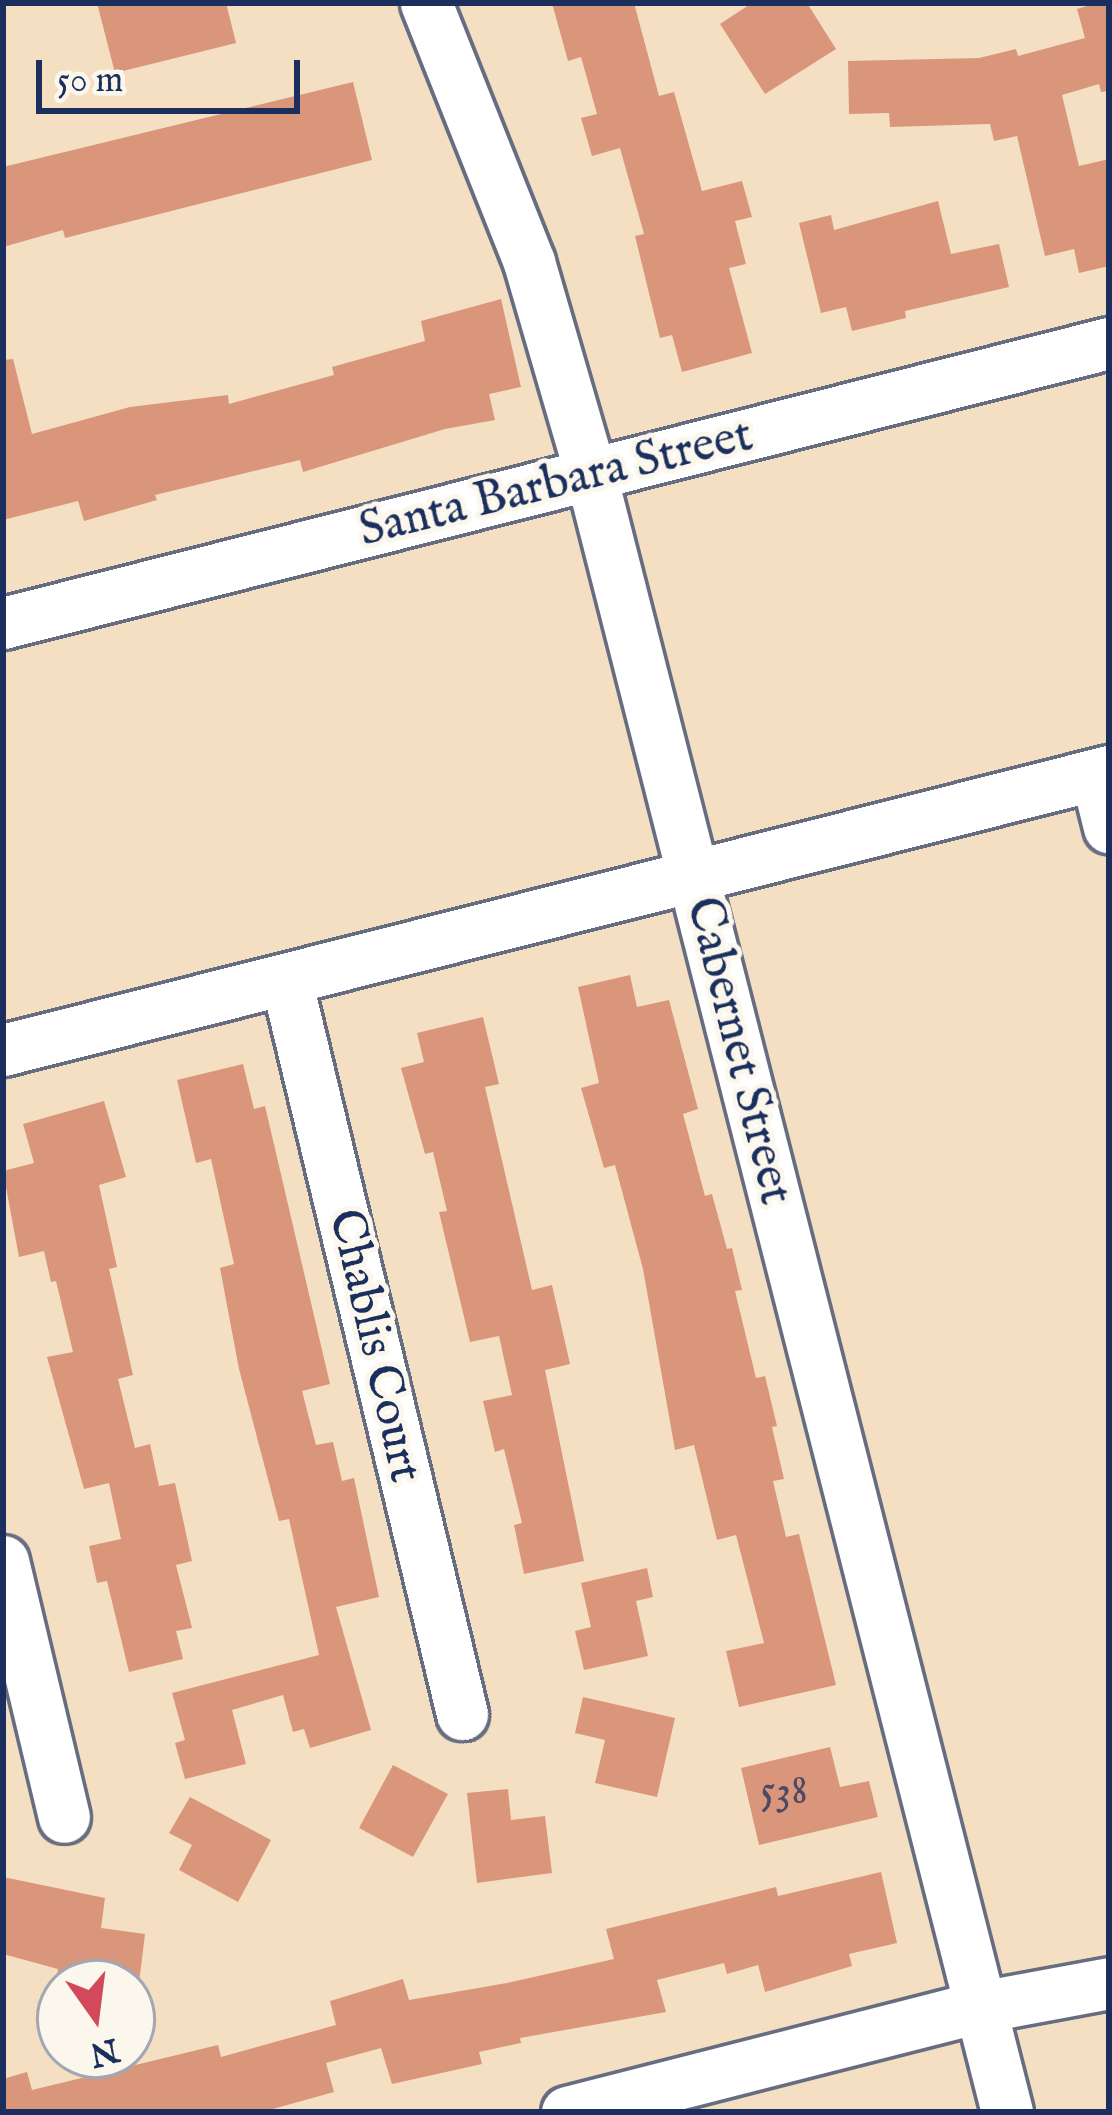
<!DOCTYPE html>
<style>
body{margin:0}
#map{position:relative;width:1112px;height:2115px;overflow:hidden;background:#f4dfc3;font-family:"IM FELL English",serif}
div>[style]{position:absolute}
.building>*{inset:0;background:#da967a}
.roads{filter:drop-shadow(3px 0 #676d81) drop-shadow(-3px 0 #676d81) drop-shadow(0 3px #676d81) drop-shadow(0 -3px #676d81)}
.minor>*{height:51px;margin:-25.5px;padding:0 25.5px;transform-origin:25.5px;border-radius:25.5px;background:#fff}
span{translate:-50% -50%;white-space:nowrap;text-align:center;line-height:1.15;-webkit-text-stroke:10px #fbf7ec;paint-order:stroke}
.number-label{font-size:42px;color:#4b4965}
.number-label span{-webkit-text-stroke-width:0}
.street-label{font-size:48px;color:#1b2f5e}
.frame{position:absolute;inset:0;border:6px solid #1b2f5e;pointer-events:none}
.north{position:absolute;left:36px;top:1959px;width:120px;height:120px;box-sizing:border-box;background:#fbf7ec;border:3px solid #a1a7b3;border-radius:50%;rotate:166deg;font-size:33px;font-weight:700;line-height:48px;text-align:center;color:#1b2f5e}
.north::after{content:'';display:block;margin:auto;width:42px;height:54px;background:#d1495b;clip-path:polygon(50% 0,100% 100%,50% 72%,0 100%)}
.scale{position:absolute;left:36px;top:60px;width:264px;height:54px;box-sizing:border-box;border:6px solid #1b2f5e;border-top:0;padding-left:15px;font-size:36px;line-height:42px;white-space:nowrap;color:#1b2f5e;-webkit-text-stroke:9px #fbf7ec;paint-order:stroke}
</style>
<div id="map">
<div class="building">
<i style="clip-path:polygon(97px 3px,226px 3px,236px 43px,115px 73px)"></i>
<i style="clip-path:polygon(552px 3px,634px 3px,659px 96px,674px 92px,702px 191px,742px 181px,752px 217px,735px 221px,746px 264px,729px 268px,752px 353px,682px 372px,672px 335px,660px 338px,635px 236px,644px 234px,620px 148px,592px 156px,581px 118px,597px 114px,581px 57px,568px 61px)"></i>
<i style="clip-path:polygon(752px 3px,807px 3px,836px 49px,765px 94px,720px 24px)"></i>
<i style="clip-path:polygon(1097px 3px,1109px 3px,1109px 91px,1101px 92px,1099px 84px,1062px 95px,1079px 166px,1109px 159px,1109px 266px,1079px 273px,1074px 249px,1045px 256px,1017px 136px,994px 141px,990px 124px,890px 127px,889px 113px,849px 114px,848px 61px,979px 58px,1016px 49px,1018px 56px,1085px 38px,1077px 9px)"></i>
<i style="clip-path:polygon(353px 82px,372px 160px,65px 238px,63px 230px,3px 247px,3px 167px)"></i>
<i style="clip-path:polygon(938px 201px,951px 254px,999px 244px,1009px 287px,905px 311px,906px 318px,852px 331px,846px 307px,821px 313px,799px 223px,831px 215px,834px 230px)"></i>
<i style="clip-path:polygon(501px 299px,521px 387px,489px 394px,495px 420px,445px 429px,303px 472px,300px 460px,155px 495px,157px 500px,84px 521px,78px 501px,3px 520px,3px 360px,13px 359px,32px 434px,130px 407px,228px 395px,229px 404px,334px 375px,332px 367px,425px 341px,421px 321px)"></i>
<i style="clip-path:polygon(630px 975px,637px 1007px,669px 1000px,698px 1109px,683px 1114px,705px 1196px,712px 1194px,727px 1249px,732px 1248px,742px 1290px,735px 1291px,756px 1378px,765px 1376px,777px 1426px,772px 1427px,784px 1479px,773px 1481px,786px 1537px,799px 1534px,836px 1685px,739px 1707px,726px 1651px,764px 1643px,736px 1535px,717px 1540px,694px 1445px,675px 1450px,643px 1269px,615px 1165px,604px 1168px,581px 1088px,599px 1083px,578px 987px)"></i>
<i style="clip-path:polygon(483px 1017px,499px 1084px,485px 1087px,532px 1290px,552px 1285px,570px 1364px,545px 1370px,584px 1561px,524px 1574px,514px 1525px,522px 1523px,504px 1449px,495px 1452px,483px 1401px,512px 1395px,499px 1336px,470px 1342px,439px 1212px,447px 1211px,433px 1152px,425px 1154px,401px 1068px,424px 1062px,417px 1033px)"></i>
<i style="clip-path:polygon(243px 1064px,254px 1109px,265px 1106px,330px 1384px,302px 1391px,316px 1445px,333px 1442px,342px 1481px,354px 1478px,379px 1597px,336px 1607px,371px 1730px,310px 1748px,304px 1729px,293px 1732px,283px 1695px,232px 1710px,246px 1764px,185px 1779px,175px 1743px,185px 1740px,172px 1693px,319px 1655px,289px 1519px,279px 1521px,239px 1369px,220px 1268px,234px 1264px,211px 1159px,196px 1163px,177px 1080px)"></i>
<i style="clip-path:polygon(104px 1101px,126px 1177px,99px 1185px,117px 1267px,109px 1269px,133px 1375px,118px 1379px,135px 1448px,150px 1444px,159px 1486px,175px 1483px,192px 1561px,176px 1565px,192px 1628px,176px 1631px,183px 1659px,129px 1672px,107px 1581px,97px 1583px,89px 1546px,121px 1539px,109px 1483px,84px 1489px,47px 1357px,73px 1352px,56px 1281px,51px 1282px,44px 1251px,19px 1257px,3px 1171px,34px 1163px,23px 1124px)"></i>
<i style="clip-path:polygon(647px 1568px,653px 1597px,636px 1601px,648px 1656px,584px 1670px,575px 1631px,591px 1627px,581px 1583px)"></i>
<i style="clip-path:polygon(583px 1697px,675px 1718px,657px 1797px,595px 1783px,605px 1740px,575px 1733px)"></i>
<i style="clip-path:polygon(830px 1747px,840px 1787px,869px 1781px,878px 1817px,759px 1845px,741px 1768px)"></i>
<i style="clip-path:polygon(393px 1765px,448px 1794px,413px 1857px,359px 1828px)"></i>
<i style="clip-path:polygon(508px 1789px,511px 1820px,545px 1816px,552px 1873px,477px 1883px,467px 1793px)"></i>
<i style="clip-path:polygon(190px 1797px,271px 1840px,238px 1902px,179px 1870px,192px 1845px,169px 1833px)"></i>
<i style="clip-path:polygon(881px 1872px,897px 1943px,849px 1954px,852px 1966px,765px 1992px,758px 1965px,727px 1974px,724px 1963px,657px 1980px,666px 2012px,520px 2038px,521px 2043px,479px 2052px,482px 2064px,392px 2084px,381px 2048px,326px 2063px,334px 2092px,262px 2112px,3px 2112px,3px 2079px,27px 2072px,32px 2090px,218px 2045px,221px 2057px,336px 2025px,330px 2001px,403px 1979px,409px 2000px,507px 1983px,614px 1959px,606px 1929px,776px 1887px,778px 1896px)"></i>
<i style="clip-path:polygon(3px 1877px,105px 1898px,101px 1928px,145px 1934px,139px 1983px,56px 1983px,58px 1969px,3px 1954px)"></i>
</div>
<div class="roads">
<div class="minor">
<i style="left:426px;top:3px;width:279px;rotate:68.3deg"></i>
<i style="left:529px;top:262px;width:222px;rotate:73.8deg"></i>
<i style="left:591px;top:475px;width:1689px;rotate:75.74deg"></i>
<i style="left:3px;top:623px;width:1141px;rotate:-14.21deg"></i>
<i style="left:1096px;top:775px;width:54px;rotate:76deg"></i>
<i style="left:286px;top:979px;width:756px;rotate:76.53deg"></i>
<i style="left:3px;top:1050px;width:1141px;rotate:-14.16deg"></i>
<i style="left:3px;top:1561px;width:263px;rotate:76.6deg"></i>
<i style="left:567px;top:2112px;width:426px;rotate:-14.3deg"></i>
<i style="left:980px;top:2007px;width:131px;rotate:-10.5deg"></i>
</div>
</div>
<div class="number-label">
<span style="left:784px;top:1792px">538</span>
</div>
<div class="street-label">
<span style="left:556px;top:484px;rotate:-14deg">Santa Barbara Street</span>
<span style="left:738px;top:1051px;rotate:76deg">Cabernet Street</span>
<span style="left:374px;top:1346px;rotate:77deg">Chablis Court</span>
</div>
<div class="frame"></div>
<div class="north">N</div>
<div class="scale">50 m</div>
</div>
